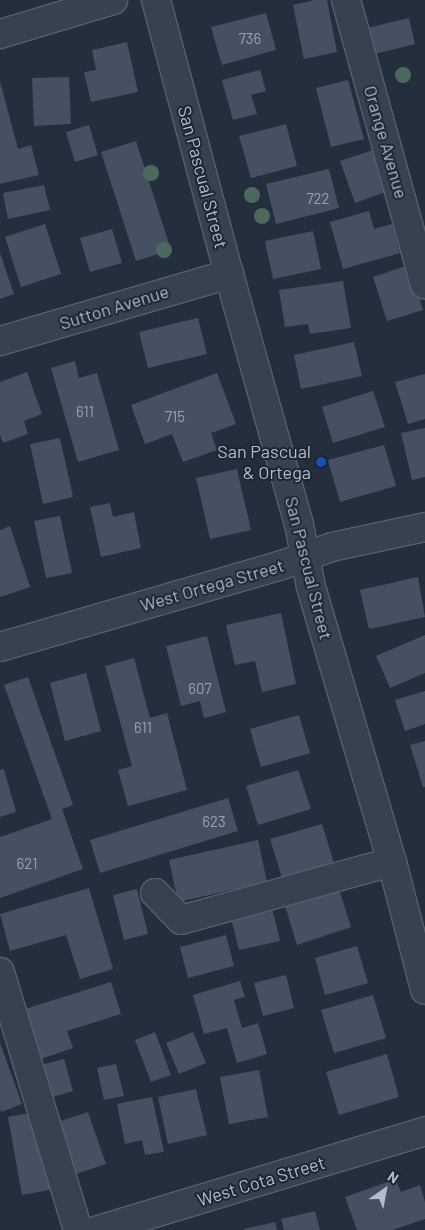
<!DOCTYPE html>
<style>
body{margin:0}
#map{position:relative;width:425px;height:1230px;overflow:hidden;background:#242f3e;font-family:Barlow,sans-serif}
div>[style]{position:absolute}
.building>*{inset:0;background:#455162}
.roads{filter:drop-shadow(1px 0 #565f6c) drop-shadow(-1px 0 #565f6c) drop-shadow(0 1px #565f6c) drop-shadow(0 -1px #565f6c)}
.minor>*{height:28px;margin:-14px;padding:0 14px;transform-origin:14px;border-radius:14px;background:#38414e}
.trees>*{width:16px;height:16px;margin:-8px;border-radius:50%;background:#4b6a5d}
.dots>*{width:14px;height:14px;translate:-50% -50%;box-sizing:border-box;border:2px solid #1d2633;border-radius:50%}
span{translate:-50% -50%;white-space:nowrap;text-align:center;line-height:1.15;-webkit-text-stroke:4px #1d2633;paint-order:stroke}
.number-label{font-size:15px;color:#98a1af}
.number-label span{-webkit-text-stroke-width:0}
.street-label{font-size:18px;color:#b4bcc9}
.poi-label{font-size:18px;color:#b4bcc9}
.right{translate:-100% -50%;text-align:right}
.north{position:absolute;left:360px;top:1165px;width:50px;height:50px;-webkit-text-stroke:4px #1d2633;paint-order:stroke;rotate:33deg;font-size:14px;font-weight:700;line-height:20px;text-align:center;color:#b4bcc9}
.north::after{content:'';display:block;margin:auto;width:18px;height:22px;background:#b4bcc9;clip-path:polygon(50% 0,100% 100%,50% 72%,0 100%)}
</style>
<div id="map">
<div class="building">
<i style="clip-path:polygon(315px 0,327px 0,337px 52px,304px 59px,293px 5px)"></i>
<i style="clip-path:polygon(266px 13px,276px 50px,222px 65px,211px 27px)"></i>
<i style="clip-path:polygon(409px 18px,415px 44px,366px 56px,359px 30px)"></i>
<i style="clip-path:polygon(127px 42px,138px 92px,91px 102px,84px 72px,96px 70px,92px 50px)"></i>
<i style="clip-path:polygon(260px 70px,266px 91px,251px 95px,257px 114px,233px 120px,222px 80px)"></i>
<i style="clip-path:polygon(69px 77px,71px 124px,34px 126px,32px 78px)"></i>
<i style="clip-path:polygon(348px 80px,364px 139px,331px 147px,316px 88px)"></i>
<i style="clip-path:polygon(0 81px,18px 149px,31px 145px,39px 175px,0 184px)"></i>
<i style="clip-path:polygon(286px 124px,297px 166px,251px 178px,239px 136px)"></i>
<i style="clip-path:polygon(89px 125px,98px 155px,75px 162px,66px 132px)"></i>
<i style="clip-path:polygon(136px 141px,171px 250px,136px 261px,101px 152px)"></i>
<i style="clip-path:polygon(373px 150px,388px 191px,355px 203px,340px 161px)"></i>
<i style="clip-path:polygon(329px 169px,339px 208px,276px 224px,266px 184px)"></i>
<i style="clip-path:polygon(44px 185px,50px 210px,8px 219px,3px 193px)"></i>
<i style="clip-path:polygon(369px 211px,374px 229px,392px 224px,400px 253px,343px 269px,330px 222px)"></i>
<i style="clip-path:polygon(45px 224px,61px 274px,21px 287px,5px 237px)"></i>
<i style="clip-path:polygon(112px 229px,122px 263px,90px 272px,80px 238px)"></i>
<i style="clip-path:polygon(313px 231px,321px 269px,273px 279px,265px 241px)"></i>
<i style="clip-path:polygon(0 253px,14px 294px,0 299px)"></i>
<i style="clip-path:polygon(409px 265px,423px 310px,387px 321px,373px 277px)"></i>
<i style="clip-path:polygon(343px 281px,351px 328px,310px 334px,308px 324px,285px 327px,279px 290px)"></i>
<i style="clip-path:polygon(198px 318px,207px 354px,148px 368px,139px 332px)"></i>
<i style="clip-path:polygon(354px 342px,362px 376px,301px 389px,294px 355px)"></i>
<i style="clip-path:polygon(75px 361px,79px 378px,97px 373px,119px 450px,78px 462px,51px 368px)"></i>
<i style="clip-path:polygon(27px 372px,42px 414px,24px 421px,28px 434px,3px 443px,0 435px,0 382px)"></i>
<i style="clip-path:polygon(217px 373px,236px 424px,211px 433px,217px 450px,183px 462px,172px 434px,145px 444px,131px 405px)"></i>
<i style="clip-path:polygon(425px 374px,425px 419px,408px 424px,395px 382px)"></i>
<i style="clip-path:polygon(373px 391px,385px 427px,333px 443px,322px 407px)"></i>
<i style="clip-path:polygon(425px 428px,425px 477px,412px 480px,401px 433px)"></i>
<i style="clip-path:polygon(60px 438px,73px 497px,43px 504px,30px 444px)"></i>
<i style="clip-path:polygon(384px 445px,396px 486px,340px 502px,328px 460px)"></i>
<i style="clip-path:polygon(237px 469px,251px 530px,210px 539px,196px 478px)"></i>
<i style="clip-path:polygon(110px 503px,113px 517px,134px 512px,141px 548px,101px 557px,90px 507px)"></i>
<i style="clip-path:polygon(60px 516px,72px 573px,46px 578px,34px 521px)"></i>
<i style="clip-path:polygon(10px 526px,30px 587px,0 597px,0 530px)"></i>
<i style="clip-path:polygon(418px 577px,425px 617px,369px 629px,360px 590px)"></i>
<i style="clip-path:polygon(281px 613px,296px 684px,262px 692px,255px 661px,235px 665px,226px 625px)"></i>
<i style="clip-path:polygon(425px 635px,425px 673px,390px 688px,376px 656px)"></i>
<i style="clip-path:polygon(207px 636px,226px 712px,204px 718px,200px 701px,181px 706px,166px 646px)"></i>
<i style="clip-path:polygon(134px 658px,150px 718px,167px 713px,187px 790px,128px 806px,118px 770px,132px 766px,105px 666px)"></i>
<i style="clip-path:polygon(86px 673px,101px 731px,65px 741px,50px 683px)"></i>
<i style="clip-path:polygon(28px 677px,73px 805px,62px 809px,83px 869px,0 898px,0 837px,52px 819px,4px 685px)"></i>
<i style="clip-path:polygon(425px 691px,425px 724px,405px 731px,395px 700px)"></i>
<i style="clip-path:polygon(299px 715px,310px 753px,261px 767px,250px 729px)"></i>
<i style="clip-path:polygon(425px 741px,425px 787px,423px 787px,410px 745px)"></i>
<i style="clip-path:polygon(4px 769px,16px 812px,0 817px,0 770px)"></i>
<i style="clip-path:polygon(298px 770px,311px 809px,258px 825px,246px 786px)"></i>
<i style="clip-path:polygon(228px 798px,238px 831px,100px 873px,90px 840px)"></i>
<i style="clip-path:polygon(322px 824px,334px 863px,282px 878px,270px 839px)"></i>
<i style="clip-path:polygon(258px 840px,267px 882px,178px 902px,169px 860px)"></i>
<i style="clip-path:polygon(337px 883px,351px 927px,297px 945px,283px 899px)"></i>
<i style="clip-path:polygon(89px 888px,113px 969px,80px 979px,66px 935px,10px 951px,0 914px)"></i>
<i style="clip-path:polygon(137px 889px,148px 934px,124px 940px,113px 895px)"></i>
<i style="clip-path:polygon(272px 908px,280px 941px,239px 950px,231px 918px)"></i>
<i style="clip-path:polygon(226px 935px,234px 966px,188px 978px,180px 947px)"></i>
<i style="clip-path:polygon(357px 946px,368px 983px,325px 995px,315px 958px)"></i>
<i style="clip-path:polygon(286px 975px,294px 1008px,263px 1016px,254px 983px)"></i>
<i style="clip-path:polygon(240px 981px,245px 997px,234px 1000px,242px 1028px,258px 1023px,267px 1054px,237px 1063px,227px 1028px,204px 1034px,193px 995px)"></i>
<i style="clip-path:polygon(111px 982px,121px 1014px,67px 1031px,73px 1048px,38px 1060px,22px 1010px)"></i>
<i style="clip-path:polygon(373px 995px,386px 1038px,334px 1053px,321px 1010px)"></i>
<i style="clip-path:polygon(155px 1032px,171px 1075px,151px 1082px,135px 1040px)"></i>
<i style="clip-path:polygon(193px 1032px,206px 1063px,179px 1074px,166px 1043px)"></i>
<i style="clip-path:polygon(0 1043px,22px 1104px,1px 1112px,0 1108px)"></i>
<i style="clip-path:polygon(387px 1054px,399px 1097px,339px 1115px,326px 1072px)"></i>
<i style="clip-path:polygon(64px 1059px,73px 1091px,47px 1099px,37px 1066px)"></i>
<i style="clip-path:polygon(116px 1064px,124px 1096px,104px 1100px,97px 1068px)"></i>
<i style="clip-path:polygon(259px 1070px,268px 1117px,229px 1124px,220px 1077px)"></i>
<i style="clip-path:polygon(196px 1089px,207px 1135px,168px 1144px,158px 1097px)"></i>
<i style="clip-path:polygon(152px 1097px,164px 1152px,145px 1155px,142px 1140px,125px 1144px,117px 1104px)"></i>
<i style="clip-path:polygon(40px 1111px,55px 1189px,22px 1195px,8px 1117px)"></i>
<i style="clip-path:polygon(88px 1112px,106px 1164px,73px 1175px,55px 1123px)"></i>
<i style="clip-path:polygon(396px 1179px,401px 1192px,420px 1185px,425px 1202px,425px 1219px,392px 1230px,357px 1230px,345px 1197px)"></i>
<i style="clip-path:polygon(315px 1211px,320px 1230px,284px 1230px,281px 1219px)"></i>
<i style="clip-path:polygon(275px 1222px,277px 1230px,244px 1230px,244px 1229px)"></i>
</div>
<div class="roads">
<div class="minor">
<i style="left:156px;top:0;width:284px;rotate:75.1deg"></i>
<i style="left:229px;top:274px;width:260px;rotate:74.4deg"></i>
<i style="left:299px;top:524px;width:64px;rotate:79.2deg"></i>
<i style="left:311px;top:587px;width:287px;rotate:73.6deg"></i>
<i style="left:392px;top:862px;width:132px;rotate:75.5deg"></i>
<i style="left:346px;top:0;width:295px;rotate:74.5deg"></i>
<i style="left:0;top:34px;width:118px;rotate:-16.7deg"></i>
<i style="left:0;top:341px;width:239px;rotate:-16.3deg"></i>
<i style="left:0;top:647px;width:291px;rotate:-16.2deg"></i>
<i style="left:279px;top:566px;width:56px;rotate:-19.7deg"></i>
<i style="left:332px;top:547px;width:95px;rotate:-12.1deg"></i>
<i style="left:155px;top:893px;width:37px;rotate:46deg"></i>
<i style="left:181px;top:920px;width:219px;rotate:-15.4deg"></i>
<i style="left:0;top:972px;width:270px;rotate:73.2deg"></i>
<i style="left:98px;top:1230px;width:342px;rotate:-16.8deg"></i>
</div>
</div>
<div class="trees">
<i style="left:403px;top:75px"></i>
<i style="left:151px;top:173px"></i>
<i style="left:252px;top:195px"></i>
<i style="left:262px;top:216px"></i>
<i style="left:164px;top:250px"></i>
</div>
<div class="dots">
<i style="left:321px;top:462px;background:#1a4fb4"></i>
</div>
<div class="number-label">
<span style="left:250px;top:39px">736</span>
<span style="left:318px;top:199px">722</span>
<span style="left:85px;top:412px">611</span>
<span style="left:175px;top:417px">715</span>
<span style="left:200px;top:689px">607</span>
<span style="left:143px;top:728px">611</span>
<span style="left:214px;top:822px">623</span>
<span style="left:27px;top:864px">621</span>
</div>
<div class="street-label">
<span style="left:386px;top:142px;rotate:74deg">Orange Avenue</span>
<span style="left:203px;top:177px;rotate:75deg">San Pascual Street</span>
<span style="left:114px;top:307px;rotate:-17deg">Sutton Avenue</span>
<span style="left:309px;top:568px;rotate:76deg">San Pascual Street</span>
<span style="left:212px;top:585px;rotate:-16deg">West Ortega Street</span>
<span style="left:261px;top:1181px;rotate:-17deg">West Cota Street</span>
</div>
<div class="poi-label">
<span class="right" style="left:311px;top:462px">San Pascual<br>&amp; Ortega</span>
</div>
<div class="north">N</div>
</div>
